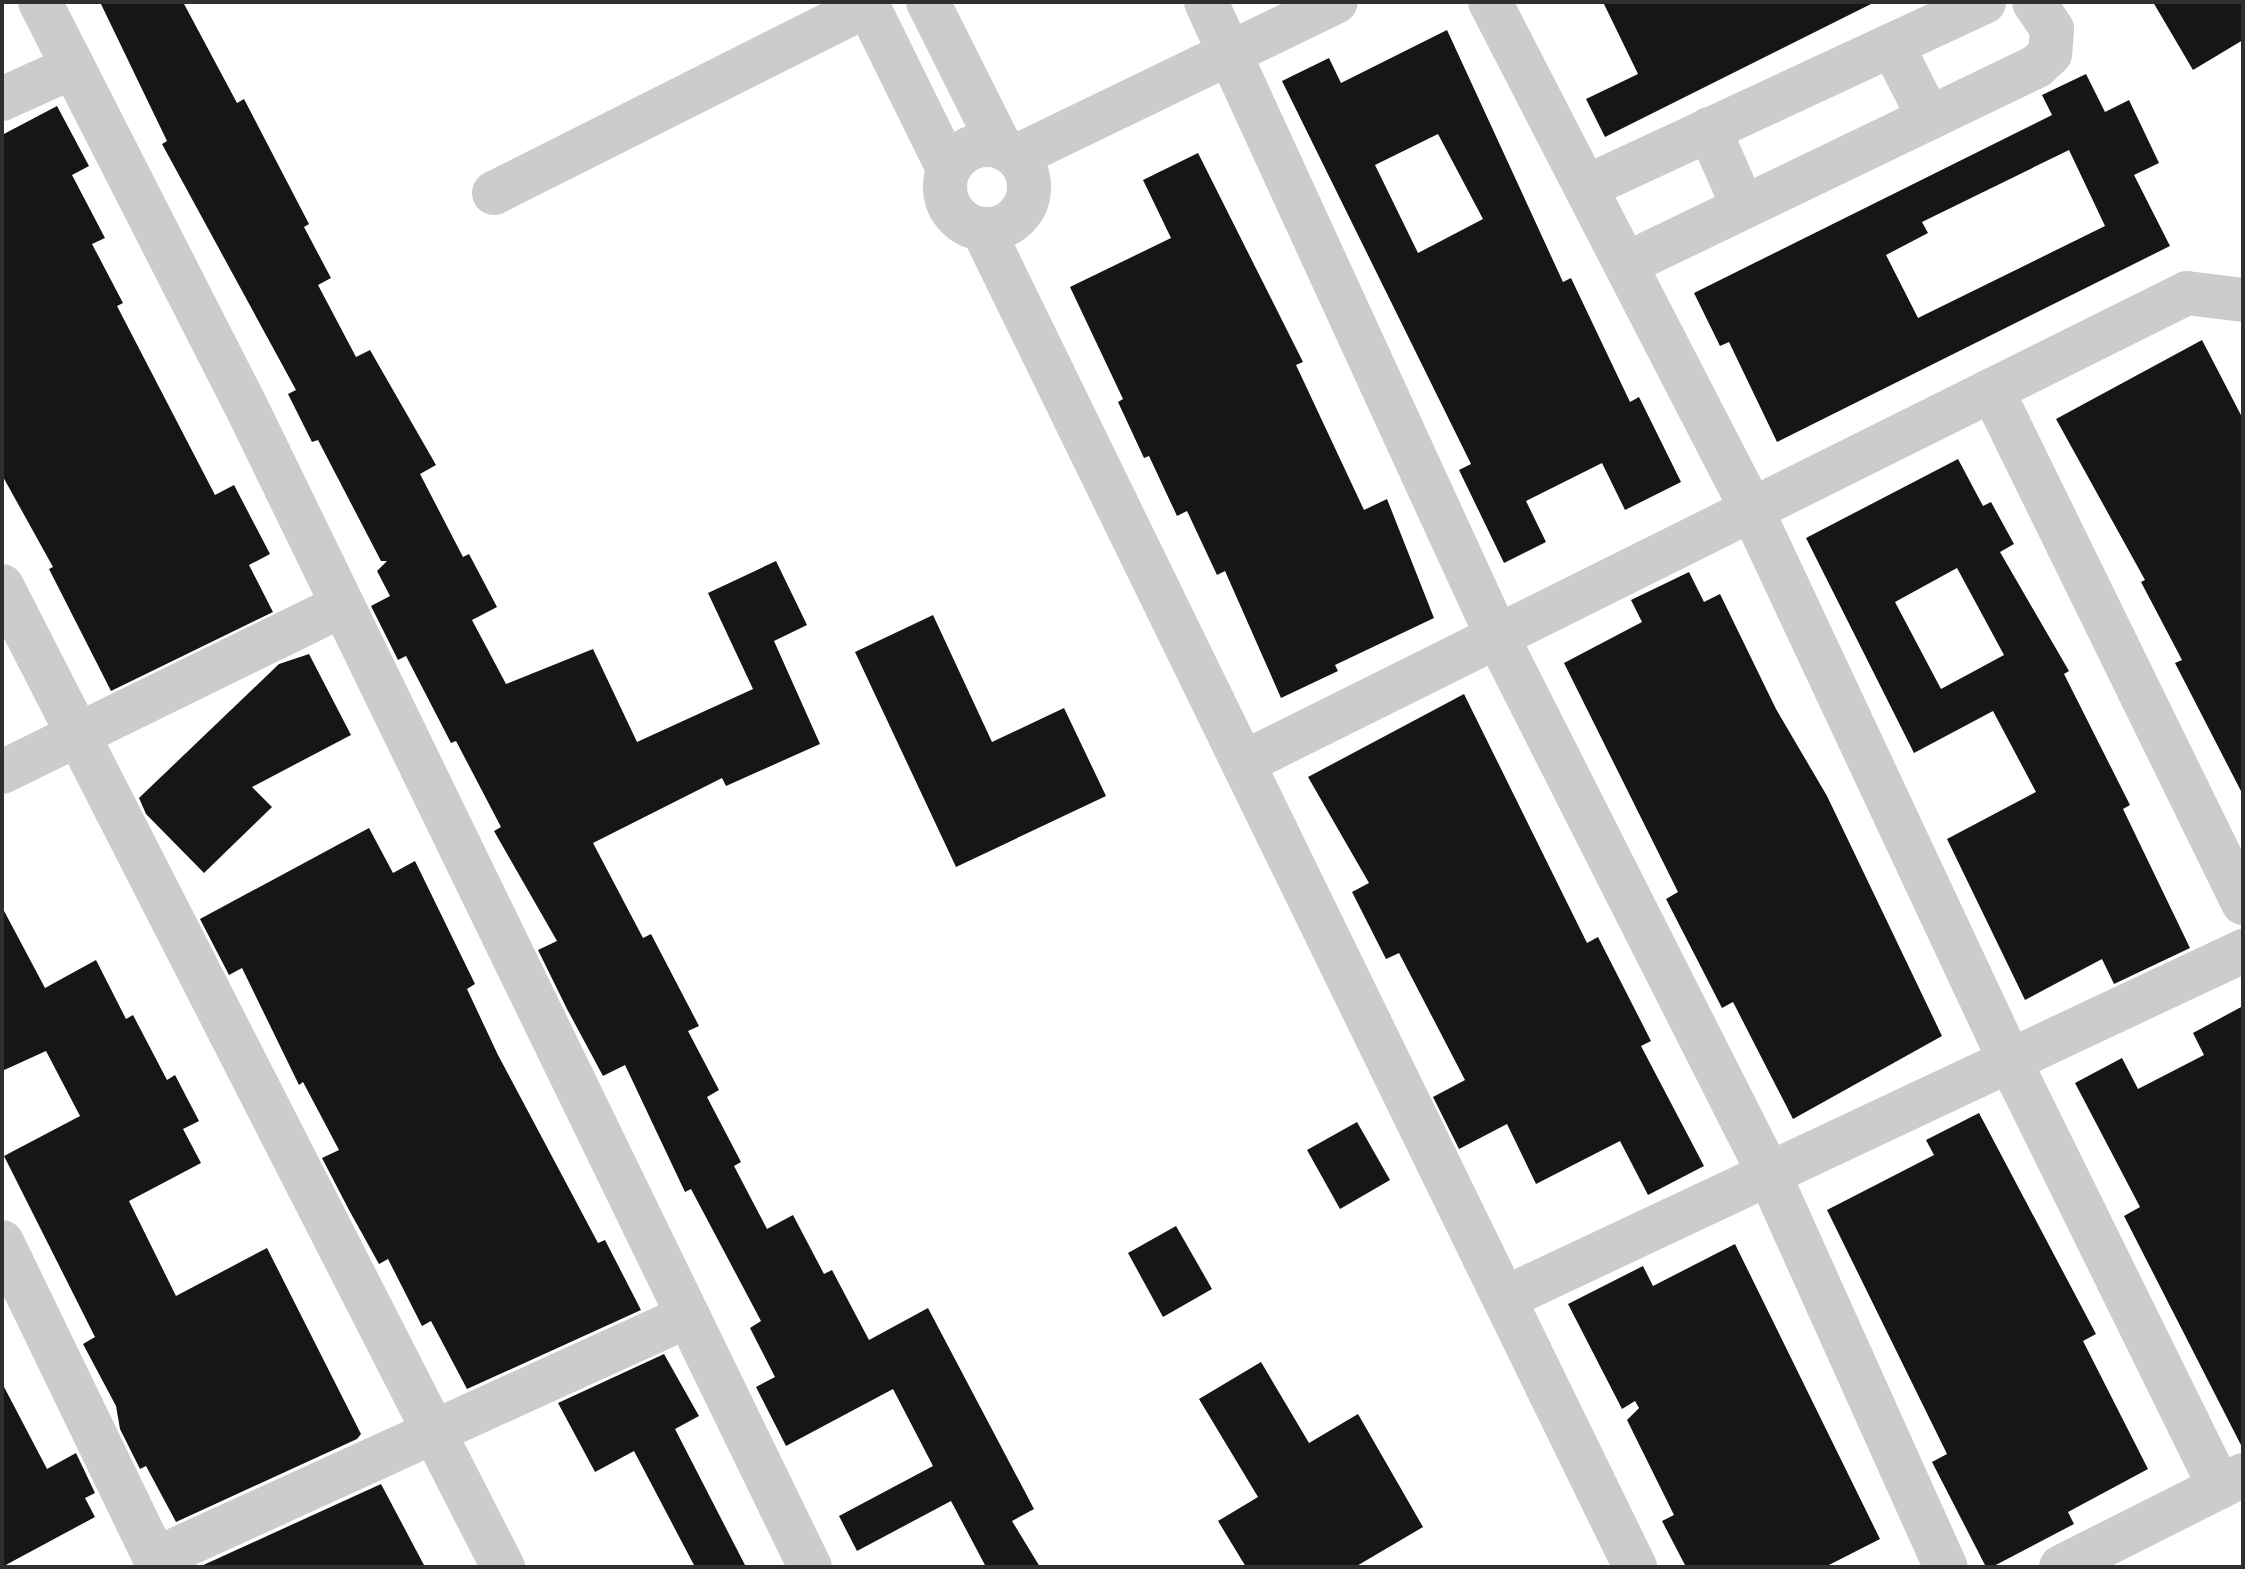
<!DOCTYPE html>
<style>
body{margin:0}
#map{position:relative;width:2245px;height:1569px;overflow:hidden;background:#fff;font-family:"Open Sans",sans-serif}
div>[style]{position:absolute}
.building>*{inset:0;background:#161616}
.street>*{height:44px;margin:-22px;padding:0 22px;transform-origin:22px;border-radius:22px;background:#ccc}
.street>.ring{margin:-22px;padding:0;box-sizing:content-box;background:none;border:44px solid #ccc;border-radius:50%}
span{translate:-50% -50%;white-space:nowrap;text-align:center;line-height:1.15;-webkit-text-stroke:8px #fff;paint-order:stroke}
.frame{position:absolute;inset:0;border:4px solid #2f2f2f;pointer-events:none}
</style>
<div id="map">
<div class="building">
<i style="clip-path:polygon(100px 2px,183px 2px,237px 103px,244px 99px,309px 224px,304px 227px,331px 278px,318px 285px,356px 357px,370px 350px,436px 465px,420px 474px,463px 557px,469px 554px,497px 607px,472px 620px,506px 684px,593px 649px,637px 742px,753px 689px,708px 593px,776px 561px,807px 625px,774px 641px,820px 744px,726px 786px,722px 778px,593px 843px,643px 938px,651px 934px,699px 1026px,688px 1031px,719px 1090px,707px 1097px,741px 1162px,734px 1166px,767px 1229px,793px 1215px,824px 1274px,832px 1270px,869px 1340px,928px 1308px,1034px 1509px,1012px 1521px,1040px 1567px,986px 1567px,951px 1501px,857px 1551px,839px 1516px,933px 1466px,893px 1389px,786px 1446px,756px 1387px,775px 1377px,750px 1328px,761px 1321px,691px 1189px,685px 1192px,625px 1065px,603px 1076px,567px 1009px,538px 950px,557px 941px,494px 831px,501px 827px,456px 741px,451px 743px,406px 656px,398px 660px,371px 606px,390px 596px,377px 571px,387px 561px,381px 561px,318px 440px,312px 442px,288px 394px,296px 390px,162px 144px,167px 141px)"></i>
<i style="clip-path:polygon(1603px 2px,1875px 2px,1605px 137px,1586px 99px,1638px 74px)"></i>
<i style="clip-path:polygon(2153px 2px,2243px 2px,2243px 40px,2193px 70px)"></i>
<i style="clip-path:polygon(evenodd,1447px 30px,1563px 282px,1571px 278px,1630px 402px,1639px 397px,1681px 482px,1625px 510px,1602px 463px,1526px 501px,1546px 542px,1504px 563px,1459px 470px,1471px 464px,1282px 81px,1329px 58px,1341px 83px,1447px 30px,1438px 134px,1483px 219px,1418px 253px,1375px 165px,1438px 134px)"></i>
<i style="clip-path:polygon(evenodd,2086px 74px,2105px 112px,2129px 100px,2159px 163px,2134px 175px,2170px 246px,1777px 442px,1729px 342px,1720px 346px,1694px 293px,2052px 115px,2042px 95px,2086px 74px,2069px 150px,2105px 226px,1918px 318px,1886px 255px,1928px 233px,1922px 222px,2069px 150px)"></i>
<i style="clip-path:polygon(57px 106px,89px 166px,72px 175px,105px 238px,92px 244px,123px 303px,117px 306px,215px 495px,234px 485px,270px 554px,249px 565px,273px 612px,111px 691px,49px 569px,53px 567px,2px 475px,2px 135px)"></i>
<i style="clip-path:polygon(1198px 153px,1303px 362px,1296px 365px,1364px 510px,1387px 499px,1434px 618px,1335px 665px,1338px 671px,1281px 698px,1225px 571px,1217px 575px,1187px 511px,1177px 516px,1149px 456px,1144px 458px,1118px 402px,1123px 399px,1070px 287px,1171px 238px,1143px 180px)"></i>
<i style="clip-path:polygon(2202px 340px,2243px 419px,2243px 795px,2175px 663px,2182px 660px,2141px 582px,2145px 580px,2056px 419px)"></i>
<i style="clip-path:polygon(evenodd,1958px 459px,1983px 506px,1991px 502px,2014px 544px,2000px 552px,2069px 671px,2064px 674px,2130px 805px,2123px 809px,2190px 948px,2114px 984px,2102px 959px,2025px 1000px,1947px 839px,2036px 792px,1993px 711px,1914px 753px,1806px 538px,1958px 459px,1957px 568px,2004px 655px,1941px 689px,1895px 602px,1957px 568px)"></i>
<i style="clip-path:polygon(1689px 572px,1704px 602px,1720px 594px,1776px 709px,1827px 796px,1942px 1036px,1793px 1119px,1733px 1002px,1722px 1008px,1666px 899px,1678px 892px,1564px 663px,1642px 622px,1631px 600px)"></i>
<i style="clip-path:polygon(933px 615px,992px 742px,1064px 708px,1106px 796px,956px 867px,855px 652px)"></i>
<i style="clip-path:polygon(309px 654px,351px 735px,252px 787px,272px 807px,204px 873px,146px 814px,139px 798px,279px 664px)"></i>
<i style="clip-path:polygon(1464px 694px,1587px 943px,1598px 937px,1651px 1041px,1641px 1046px,1704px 1166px,1648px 1195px,1620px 1141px,1536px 1184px,1507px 1124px,1459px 1149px,1433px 1097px,1465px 1080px,1399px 953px,1386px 959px,1352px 892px,1369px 883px,1308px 777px)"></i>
<i style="clip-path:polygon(369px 828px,393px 873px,415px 861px,475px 984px,467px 989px,498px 1055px,598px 1243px,605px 1240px,641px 1310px,467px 1389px,431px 1321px,422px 1326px,388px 1259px,379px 1264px,349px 1210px,322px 1158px,339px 1150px,303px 1082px,299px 1085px,242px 968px,229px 975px,200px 919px)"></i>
<i style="clip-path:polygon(2px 907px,45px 988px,96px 960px,126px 1019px,133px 1015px,167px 1080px,175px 1075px,199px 1121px,183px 1129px,201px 1163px,129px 1201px,176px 1296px,267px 1248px,361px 1434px,357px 1439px,176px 1522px,146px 1466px,140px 1469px,120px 1429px,116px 1406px,83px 1344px,95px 1337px,4px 1156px,80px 1116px,46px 1051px,2px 1071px)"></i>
<i style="clip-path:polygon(2243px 1006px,2243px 1449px,2124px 1216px,2140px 1207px,2075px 1083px,2122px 1058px,2138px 1089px,2204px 1055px,2193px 1033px)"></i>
<i style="clip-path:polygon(1979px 1113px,2096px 1334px,2083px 1341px,2148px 1469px,2068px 1512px,2074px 1524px,1992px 1567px,1986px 1567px,1932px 1462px,1947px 1454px,1827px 1210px,1934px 1155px,1926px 1140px)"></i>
<i style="clip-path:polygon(1357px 1122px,1390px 1180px,1340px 1209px,1307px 1150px)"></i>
<i style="clip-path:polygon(1176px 1226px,1212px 1289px,1163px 1317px,1128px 1253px)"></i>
<i style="clip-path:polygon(1735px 1244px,1880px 1539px,1825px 1567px,1686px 1567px,1662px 1521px,1674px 1515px,1627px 1420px,1639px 1408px,1635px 1401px,1622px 1409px,1568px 1304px,1643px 1266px,1653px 1286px)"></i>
<i style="clip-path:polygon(664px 1354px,699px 1416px,675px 1429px,746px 1567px,695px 1567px,634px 1451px,595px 1472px,558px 1403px)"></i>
<i style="clip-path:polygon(1261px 1362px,1309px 1443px,1358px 1414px,1423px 1527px,1355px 1567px,1246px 1567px,1218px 1521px,1258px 1497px,1199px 1399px)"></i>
<i style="clip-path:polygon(2px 1383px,47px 1469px,76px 1453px,95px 1493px,85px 1498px,95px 1517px,2px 1567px)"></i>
<i style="clip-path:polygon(381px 1484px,425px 1567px,199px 1567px)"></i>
</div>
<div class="street">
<i style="left:40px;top:2px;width:449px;rotate:63deg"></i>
<i style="left:244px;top:402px;width:1295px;rotate:64.09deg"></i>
<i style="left:866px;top:2px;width:186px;rotate:63.8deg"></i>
<i style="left:928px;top:2px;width:161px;rotate:63.4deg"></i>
<i style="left:1206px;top:2px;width:698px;rotate:65.35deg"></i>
<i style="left:1497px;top:636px;width:603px;rotate:63.18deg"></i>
<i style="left:1769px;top:1174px;width:431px;rotate:65.8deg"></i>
<i style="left:1490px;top:2px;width:572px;rotate:62.72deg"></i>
<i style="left:1752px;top:510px;width:608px;rotate:64.91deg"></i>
<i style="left:2010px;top:1061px;width:475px;rotate:63.8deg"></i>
<i style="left:1892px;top:45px;width:82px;rotate:63.1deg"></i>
<i style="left:2px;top:99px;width:78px;rotate:-24.3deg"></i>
<i style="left:1709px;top:129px;width:85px;rotate:66.4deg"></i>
<i class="ring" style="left:945px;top:145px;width:40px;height:40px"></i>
<i style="left:1017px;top:156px;width:354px;rotate:-25.8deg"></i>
<i style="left:1586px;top:187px;width:439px;rotate:-24.9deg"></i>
<i style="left:494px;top:193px;width:419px;rotate:-26.7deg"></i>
<i style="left:983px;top:230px;width:1488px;rotate:64deg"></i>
<i style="left:1626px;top:264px;width:456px;rotate:-25.7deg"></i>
<i style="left:2037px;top:66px;width:18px;rotate:-43deg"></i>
<i style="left:2050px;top:54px;width:25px;rotate:-85deg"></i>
<i style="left:2052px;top:29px;width:32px;rotate:-124deg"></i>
<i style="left:1992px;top:390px;width:571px;rotate:63.93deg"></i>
<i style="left:2px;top:586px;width:1102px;rotate:62.95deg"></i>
<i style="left:1245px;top:762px;width:1052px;rotate:-26.47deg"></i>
<i style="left:2187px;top:293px;width:56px;rotate:7.1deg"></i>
<i style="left:2px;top:772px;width:377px;rotate:-26.1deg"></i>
<i style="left:2px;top:1242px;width:361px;rotate:64.2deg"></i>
<i style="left:1505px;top:1298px;width:816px;rotate:-25.18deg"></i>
<i style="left:155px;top:1559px;width:586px;rotate:-24.51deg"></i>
<i style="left:2061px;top:1567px;width:204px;rotate:-26.8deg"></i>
</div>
<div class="frame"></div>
</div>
